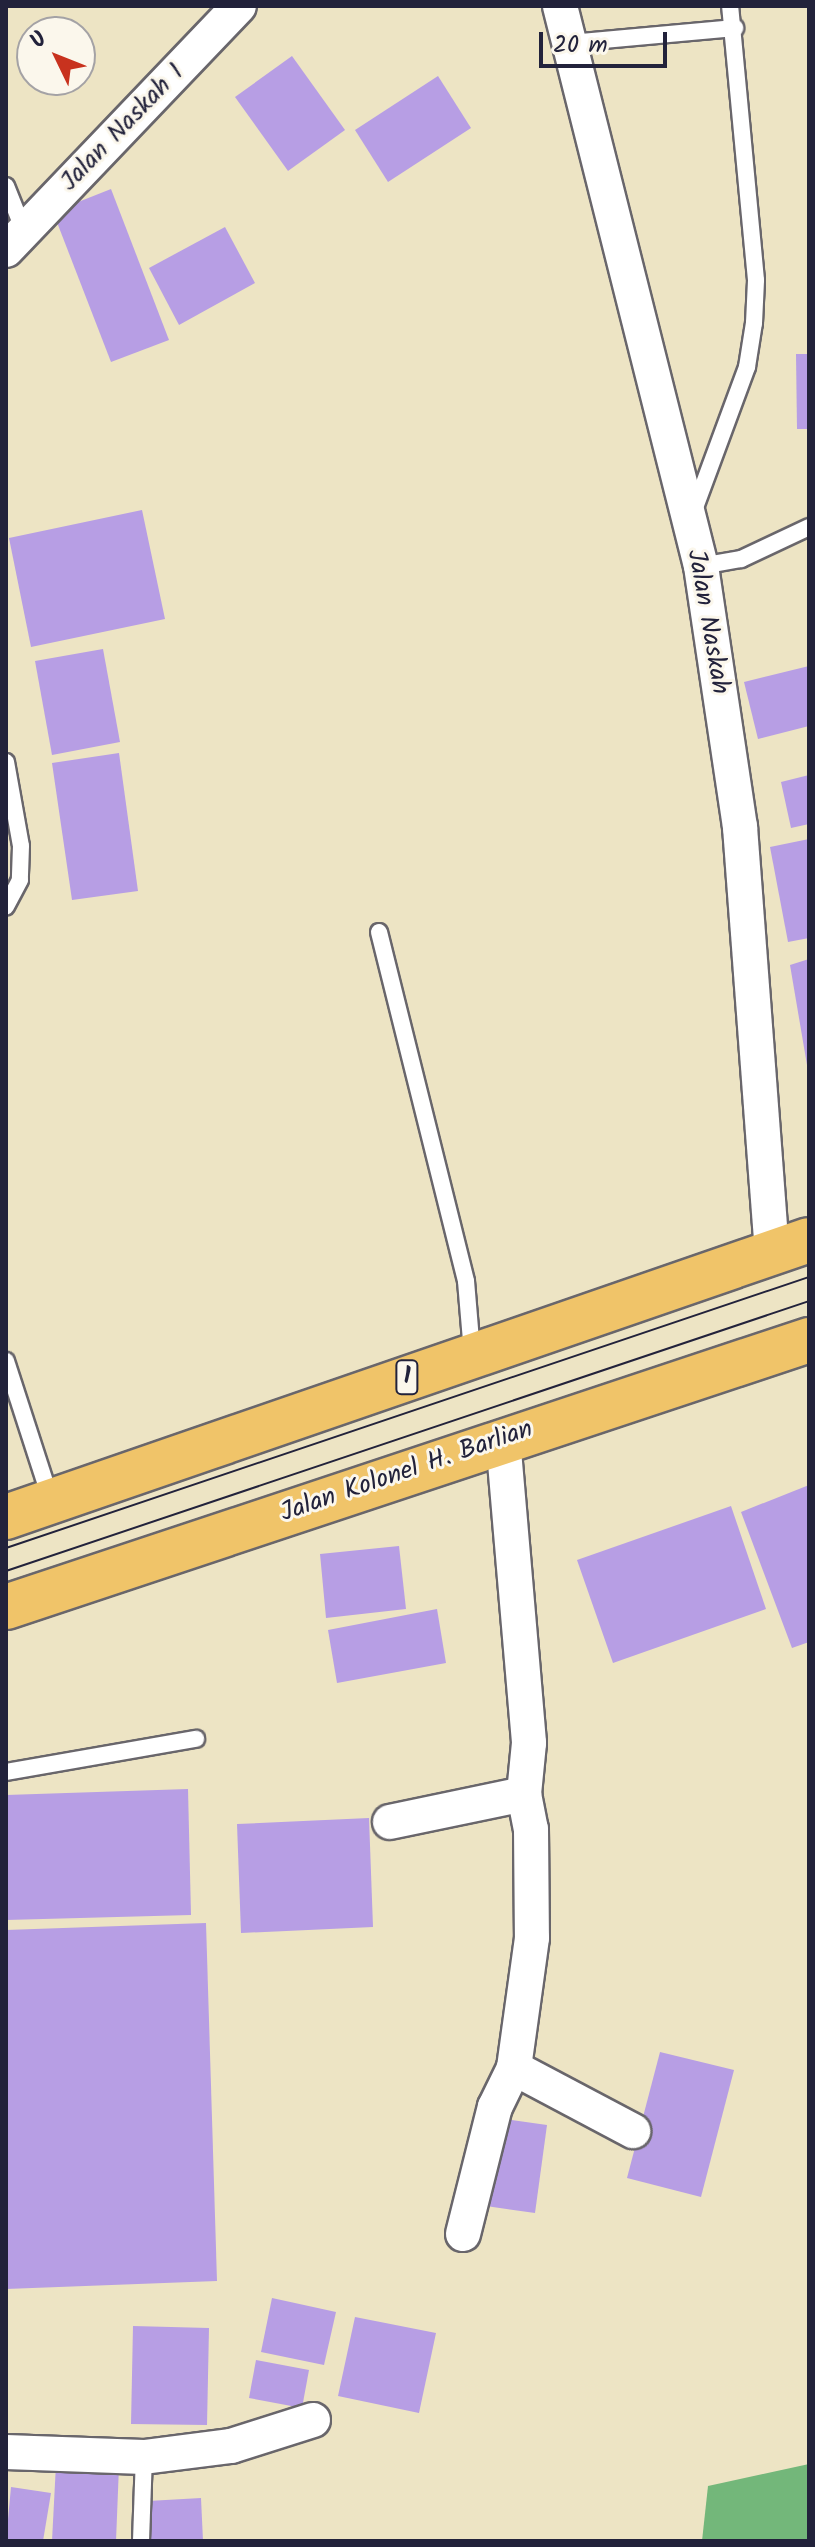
<!DOCTYPE html>
<style>
body{margin:0}
#map{position:relative;width:815px;height:2547px;overflow:hidden;background:#ede4c4;font-family:Kalam,sans-serif}
div>[style]{position:absolute}
.forest>*{inset:0;background:#73b77a}
.building>*{inset:0;background:#b79ee4}
.roads{filter:drop-shadow(2px 0 #69666b) drop-shadow(-2px 0 #69666b) drop-shadow(0 2px #69666b) drop-shadow(0 -2px #69666b)}
.lane>*{height:16px;margin:-8px;padding:0 8px;transform-origin:8px;border-radius:8px;background:#fff}
.street>*{height:34px;margin:-17px;padding:0 17px;transform-origin:17px;border-radius:17px;background:#fff}
.highway>*{height:44px;margin:-22px;padding:0 22px;transform-origin:22px;border-radius:22px;background:#f0c469}
.tram>*{height:2px;margin:-1px;padding:0 1px;transform-origin:1px;border-radius:1px;background:#22223b}
span{translate:-50% -50%;white-space:nowrap;text-align:center;line-height:1.15;-webkit-text-stroke:6px #fbf7ec;paint-order:stroke}
.shield-label span{padding:2px 6px;background:#fbf7ec;border:2px solid;border-radius:6px;-webkit-text-stroke-width:0}
.shield-label{font-size:24px;color:#22223b;font-weight:700}
.street-label{font-size:26px;color:#22223b}
.frame{position:absolute;inset:0;border:8px solid #22223b;pointer-events:none}
.north{position:absolute;left:16px;top:16px;width:80px;height:80px;box-sizing:border-box;background:#fbf7ec;border:2px solid #a4a2a5;border-radius:50%;rotate:313deg;font-size:22px;font-weight:700;line-height:32px;text-align:center;color:#22223b}
.north::after{content:'';display:block;margin:auto;width:28px;height:36px;background:#c8321e;clip-path:polygon(50% 0,100% 100%,50% 72%,0 100%)}
.scale{position:absolute;left:539px;top:32px;width:128px;height:36px;box-sizing:border-box;border:4px solid #22223b;border-top:0;padding-left:10px;font-size:24px;line-height:28px;white-space:nowrap;color:#22223b;-webkit-text-stroke:6px #fbf7ec;paint-order:stroke}
</style>
<div id="map">
<div class="forest">
<i style="clip-path:polygon(809px 2464px,809px 2541px,702px 2541px,708px 2486px)"></i>
</div>
<div class="building">
<i style="clip-path:polygon(292px 56px,345px 130px,288px 171px,235px 97px)"></i>
<i style="clip-path:polygon(438px 76px,471px 128px,388px 182px,355px 130px)"></i>
<i style="clip-path:polygon(111px 189px,169px 340px,111px 362px,53px 212px)"></i>
<i style="clip-path:polygon(225px 227px,255px 283px,179px 325px,149px 268px)"></i>
<i style="clip-path:polygon(796px 354px,809px 354px,809px 429px,797px 429px)"></i>
<i style="clip-path:polygon(142px 510px,165px 619px,31px 647px,9px 538px)"></i>
<i style="clip-path:polygon(103px 649px,120px 742px,52px 755px,35px 661px)"></i>
<i style="clip-path:polygon(809px 666px,809px 726px,758px 739px,744px 682px)"></i>
<i style="clip-path:polygon(119px 753px,138px 891px,72px 900px,52px 763px)"></i>
<i style="clip-path:polygon(809px 775px,809px 824px,791px 828px,781px 782px)"></i>
<i style="clip-path:polygon(809px 839px,809px 938px,788px 942px,770px 847px)"></i>
<i style="clip-path:polygon(809px 959px,809px 1065px,807px 1065px,790px 965px)"></i>
<i style="clip-path:polygon(809px 1485px,809px 1642px,792px 1648px,741px 1512px)"></i>
<i style="clip-path:polygon(731px 1506px,766px 1609px,613px 1663px,577px 1560px)"></i>
<i style="clip-path:polygon(399px 1546px,406px 1609px,326px 1618px,320px 1554px)"></i>
<i style="clip-path:polygon(437px 1609px,446px 1663px,337px 1683px,328px 1630px)"></i>
<i style="clip-path:polygon(188px 1789px,191px 1915px,6px 1920px,6px 1795px)"></i>
<i style="clip-path:polygon(369px 1818px,373px 1927px,241px 1933px,237px 1824px)"></i>
<i style="clip-path:polygon(206px 1923px,217px 2281px,6px 2289px,6px 1930px)"></i>
<i style="clip-path:polygon(660px 2052px,734px 2070px,701px 2197px,627px 2178px)"></i>
<i style="clip-path:polygon(498px 2118px,547px 2125px,535px 2213px,486px 2206px)"></i>
<i style="clip-path:polygon(272px 2298px,336px 2312px,324px 2365px,261px 2352px)"></i>
<i style="clip-path:polygon(355px 2317px,436px 2333px,419px 2413px,338px 2396px)"></i>
<i style="clip-path:polygon(133px 2326px,209px 2328px,207px 2425px,131px 2424px)"></i>
<i style="clip-path:polygon(256px 2360px,309px 2370px,302px 2408px,249px 2398px)"></i>
<i style="clip-path:polygon(56px 2464px,119px 2466px,116px 2541px,52px 2541px)"></i>
<i style="clip-path:polygon(11px 2487px,51px 2493px,43px 2541px,6px 2541px)"></i>
<i style="clip-path:polygon(201px 2498px,203px 2541px,149px 2541px,148px 2501px)"></i>
</div>
<div class="roads">
<div class="lane">
<i style="left:570px;top:43px;width:166px;rotate:-5.2deg"></i>
<i style="left:6px;top:186px;width:48px;rotate:68.2deg"></i>
<i style="left:693px;top:513px;width:156px;rotate:-69.7deg"></i>
<i style="left:747px;top:367px;width:45px;rotate:-81deg"></i>
<i style="left:754px;top:323px;width:43px;rotate:-87.3deg"></i>
<i style="left:756px;top:280px;width:275px;rotate:-95.4deg"></i>
<i style="left:701px;top:566px;width:41px;rotate:-9.9deg"></i>
<i style="left:741px;top:559px;width:75px;rotate:-25.2deg"></i>
<i style="left:6px;top:762px;width:85px;rotate:79.9deg"></i>
<i style="left:21px;top:846px;width:34px;rotate:92deg"></i>
<i style="left:20px;top:880px;width:30px;rotate:118deg"></i>
<i style="left:379px;top:932px;width:360px;rotate:76deg"></i>
<i style="left:466px;top:1281px;width:72px;rotate:85.2deg"></i>
<i style="left:6px;top:1361px;width:146px;rotate:72.1deg"></i>
<i style="left:6px;top:1772px;width:193px;rotate:-9.9deg"></i>
<i style="left:141px;top:2541px;width:84px;rotate:-88deg"></i>
</div>
<div class="street">
<i style="left:560px;top:6px;width:577px;rotate:75.87deg"></i>
<i style="left:701px;top:566px;width:264px;rotate:81.5deg"></i>
<i style="left:740px;top:827px;width:425px;rotate:85.7deg"></i>
<i style="left:6px;top:250px;width:337px;rotate:-46.3deg"></i>
<i style="left:503px;top:1439px;width:305px;rotate:85.1deg"></i>
<i style="left:529px;top:1743px;width:51px;rotate:95.6deg"></i>
<i style="left:524px;top:1794px;width:36px;rotate:79deg"></i>
<i style="left:531px;top:1829px;width:109px;rotate:89.5deg"></i>
<i style="left:532px;top:1938px;width:131px;rotate:97.9deg"></i>
<i style="left:514px;top:2068px;width:135px;rotate:27.9deg"></i>
<i style="left:390px;top:1822px;width:137px;rotate:-11.8deg"></i>
<i style="left:463px;top:2234px;width:131px;rotate:-75.9deg"></i>
<i style="left:495px;top:2107px;width:43px;rotate:-64deg"></i>
<i style="left:6px;top:2452px;width:138px;rotate:2.1deg"></i>
<i style="left:144px;top:2457px;width:88px;rotate:-7.2deg"></i>
<i style="left:231px;top:2446px;width:86px;rotate:-17.6deg"></i>
</div>
<div class="highway">
<i style="left:6px;top:1517px;width:849px;rotate:-19.03deg"></i>
<i style="left:6px;top:1607px;width:846px;rotate:-18.39deg"></i>
</div>
</div>
<div class="tram">
<i style="left:6px;top:1548px;width:847px;rotate:-18.65deg"></i>
<i style="left:6px;top:1571px;width:847px;rotate:-18.58deg"></i>
</div>
<div class="shield-label">
<span style="left:407px;top:1377px">1</span>
</div>
<div class="street-label">
<span style="left:123px;top:128px;rotate:-46deg">Jalan Naskah 1</span>
<span style="left:707px;top:622px;rotate:80deg">Jalan Naskah</span>
<span style="left:407px;top:1472px;rotate:-19deg">Jalan Kolonel H. Barlian</span>
</div>
<div class="frame"></div>
<div class="north">U</div>
<div class="scale">20 m</div>
</div>
